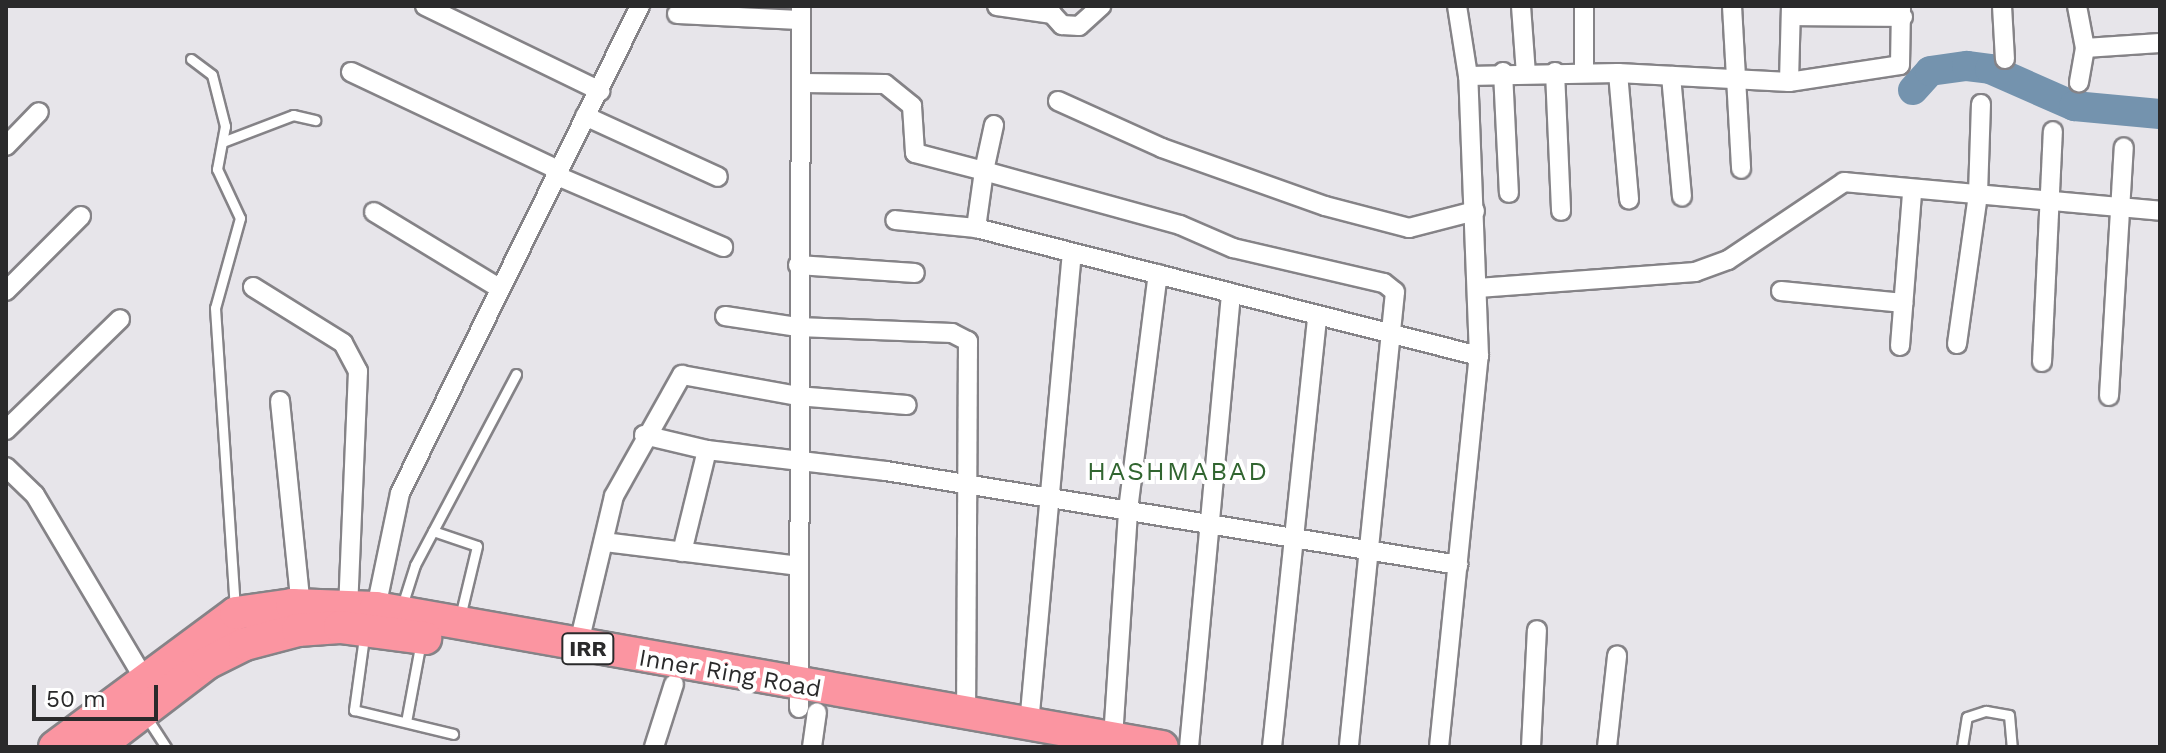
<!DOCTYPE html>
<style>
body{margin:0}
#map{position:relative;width:2166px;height:753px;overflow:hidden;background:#e7e5ea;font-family:"Work Sans",sans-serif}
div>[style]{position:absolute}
.river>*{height:30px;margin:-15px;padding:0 15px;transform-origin:15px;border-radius:15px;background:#7493ae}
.roads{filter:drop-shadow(2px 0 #858387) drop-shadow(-2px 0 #858387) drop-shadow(0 2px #858387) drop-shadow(0 -2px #858387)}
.lane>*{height:9px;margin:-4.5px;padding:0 4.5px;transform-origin:4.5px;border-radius:4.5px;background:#fff}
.street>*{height:18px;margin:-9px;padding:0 9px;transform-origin:9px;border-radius:9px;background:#fff}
.highway>*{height:32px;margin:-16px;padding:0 16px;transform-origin:16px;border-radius:16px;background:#fb95a1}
span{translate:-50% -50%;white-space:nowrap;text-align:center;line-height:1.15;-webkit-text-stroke:8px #fff;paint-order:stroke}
.shield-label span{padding:2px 6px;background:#fff;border:2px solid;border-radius:6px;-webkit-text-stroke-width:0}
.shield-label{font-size:22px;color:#2a2a2b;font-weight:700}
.street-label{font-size:24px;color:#2a2a2b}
.neighbourhood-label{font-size:26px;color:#316530;letter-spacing:2px}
.frame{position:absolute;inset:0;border:8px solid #2a2a2b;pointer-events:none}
.scale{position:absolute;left:32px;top:685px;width:126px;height:36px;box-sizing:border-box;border:4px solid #2a2a2b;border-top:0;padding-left:10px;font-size:24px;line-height:28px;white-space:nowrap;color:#2a2a2b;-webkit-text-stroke:6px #fff;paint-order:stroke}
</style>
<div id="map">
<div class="river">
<i style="left:1913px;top:90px;width:25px;rotate:-48deg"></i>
<i style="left:1930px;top:71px;width:37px;rotate:-8deg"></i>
<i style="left:1967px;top:66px;width:23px;rotate:7deg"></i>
<i style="left:1990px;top:69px;width:92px;rotate:23.8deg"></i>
<i style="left:2074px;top:106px;width:86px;rotate:5.3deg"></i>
</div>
<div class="roads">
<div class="lane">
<i style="left:191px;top:59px;width:26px;rotate:37deg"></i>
<i style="left:212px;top:75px;width:53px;rotate:75.7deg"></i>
<i style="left:225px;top:126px;width:44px;rotate:100.5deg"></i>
<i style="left:217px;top:169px;width:54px;rotate:64.9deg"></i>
<i style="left:240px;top:218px;width:93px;rotate:105.5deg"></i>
<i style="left:215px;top:308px;width:299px;rotate:86.2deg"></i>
<i style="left:225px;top:141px;width:73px;rotate:-20.9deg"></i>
<i style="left:293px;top:115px;width:23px;rotate:13deg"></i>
<i style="left:433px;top:531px;width:46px;rotate:18.8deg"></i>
<i style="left:477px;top:546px;width:73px;rotate:103.5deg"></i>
<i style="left:402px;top:606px;width:43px;rotate:-72.4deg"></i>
<i style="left:415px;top:565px;width:216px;rotate:-62.1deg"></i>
<i style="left:364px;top:637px;width:74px;rotate:97.8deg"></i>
<i style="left:354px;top:710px;width:102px;rotate:13.6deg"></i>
<i style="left:147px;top:718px;width:35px;rotate:57deg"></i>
<i style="left:406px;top:722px;width:82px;rotate:-79.5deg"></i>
<i style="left:1962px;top:747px;width:30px;rotate:-81deg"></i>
<i style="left:1967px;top:717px;width:20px;rotate:-18deg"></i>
<i style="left:1986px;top:711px;width:23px;rotate:10deg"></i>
<i style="left:2009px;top:715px;width:32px;rotate:85deg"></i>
</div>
<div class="street">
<i style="left:425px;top:6px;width:195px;rotate:25.9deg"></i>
<i style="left:997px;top:6px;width:56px;rotate:8.3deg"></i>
<i style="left:1052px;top:14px;width:15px;rotate:48deg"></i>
<i style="left:1062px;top:25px;width:17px;rotate:3deg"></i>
<i style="left:1079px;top:26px;width:30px;rotate:-42deg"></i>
<i style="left:1521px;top:6px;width:68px;rotate:85.8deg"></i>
<i style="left:1732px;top:6px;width:163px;rotate:86.8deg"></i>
<i style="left:2002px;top:6px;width:53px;rotate:86.8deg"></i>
<i style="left:2077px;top:6px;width:43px;rotate:79.2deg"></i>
<i style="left:2085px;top:48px;width:35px;rotate:100deg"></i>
<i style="left:677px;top:14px;width:123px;rotate:2.8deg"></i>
<i style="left:1791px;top:16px;width:112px;rotate:0.5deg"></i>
<i style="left:2085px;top:48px;width:75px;rotate:-3.8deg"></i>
<i style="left:351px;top:72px;width:229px;rotate:25.3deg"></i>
<i style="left:1503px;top:72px;width:121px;rotate:87.2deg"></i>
<i style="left:1555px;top:72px;width:139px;rotate:87.5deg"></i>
<i style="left:1584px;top:73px;width:67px;rotate:-90deg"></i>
<i style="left:1618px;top:73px;width:127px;rotate:85deg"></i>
<i style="left:1468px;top:76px;width:150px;rotate:-1.1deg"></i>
<i style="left:1618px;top:73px;width:171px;rotate:3deg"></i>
<i style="left:1789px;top:82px;width:112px;rotate:-8.7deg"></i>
<i style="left:1900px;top:65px;width:59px;rotate:-89deg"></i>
<i style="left:1671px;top:76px;width:121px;rotate:84.8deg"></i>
<i style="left:1789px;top:82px;width:76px;rotate:-88.5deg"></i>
<i style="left:802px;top:83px;width:83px;rotate:0.7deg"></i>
<i style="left:885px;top:84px;width:35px;rotate:39deg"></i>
<i style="left:912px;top:106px;width:47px;rotate:86.3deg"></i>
<i style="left:915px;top:153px;width:71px;rotate:14.6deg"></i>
<i style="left:984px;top:171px;width:58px;rotate:98deg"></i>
<i style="left:976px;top:228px;width:81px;rotate:-174.4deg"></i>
<i style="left:1058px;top:101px;width:114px;rotate:24.3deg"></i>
<i style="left:1162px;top:148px;width:173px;rotate:19.6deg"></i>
<i style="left:1325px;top:206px;width:87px;rotate:14.7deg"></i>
<i style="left:1409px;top:228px;width:68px;rotate:-14.4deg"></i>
<i style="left:585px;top:116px;width:146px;rotate:24.6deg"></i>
<i style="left:994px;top:125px;width:47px;rotate:102.3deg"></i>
<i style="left:984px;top:171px;width:203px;rotate:15.4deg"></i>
<i style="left:1180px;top:225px;width:58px;rotate:23.5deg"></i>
<i style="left:1233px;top:248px;width:155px;rotate:13.1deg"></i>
<i style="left:1384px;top:283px;width:14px;rotate:39deg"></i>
<i style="left:1395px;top:292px;width:457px;rotate:95.8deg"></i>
<i style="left:6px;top:146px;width:47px;rotate:-45.9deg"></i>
<i style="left:555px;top:175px;width:183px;rotate:23.2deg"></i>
<i style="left:374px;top:212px;width:146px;rotate:31.3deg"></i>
<i style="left:976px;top:228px;width:519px;rotate:14.28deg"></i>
<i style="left:798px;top:265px;width:117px;rotate:3.9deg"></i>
<i style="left:253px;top:287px;width:106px;rotate:31.9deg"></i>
<i style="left:343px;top:343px;width:32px;rotate:62deg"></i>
<i style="left:358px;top:371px;width:236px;rotate:92.4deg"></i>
<i style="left:1478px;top:288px;width:218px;rotate:-4.2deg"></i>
<i style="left:1695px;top:272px;width:35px;rotate:-20deg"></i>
<i style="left:1728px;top:260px;width:140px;rotate:-33.9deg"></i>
<i style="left:1844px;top:182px;width:317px;rotate:5.2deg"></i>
<i style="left:6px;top:291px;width:106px;rotate:-45deg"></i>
<i style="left:1781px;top:291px;width:123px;rotate:5.6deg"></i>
<i style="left:725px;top:316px;width:74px;rotate:8.6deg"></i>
<i style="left:798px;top:327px;width:154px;rotate:2.2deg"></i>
<i style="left:952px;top:333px;width:18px;rotate:27deg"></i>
<i style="left:968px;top:341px;width:370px;rotate:90.3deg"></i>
<i style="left:1957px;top:344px;width:151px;rotate:-82deg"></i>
<i style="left:1978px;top:194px;width:90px;rotate:-88.1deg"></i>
<i style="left:1900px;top:346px;width:154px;rotate:-85.5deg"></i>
<i style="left:2042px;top:362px;width:231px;rotate:-87.3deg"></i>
<i style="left:2109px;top:396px;width:249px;rotate:-86.6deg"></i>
<i style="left:280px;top:401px;width:206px;rotate:84.2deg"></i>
<i style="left:6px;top:430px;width:159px;rotate:-44.2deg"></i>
<i style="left:644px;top:435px;width:65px;rotate:13.4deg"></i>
<i style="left:707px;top:450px;width:180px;rotate:6.7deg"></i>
<i style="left:886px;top:471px;width:580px;rotate:9.33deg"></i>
<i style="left:6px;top:467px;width:40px;rotate:44deg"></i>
<i style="left:35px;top:495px;width:215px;rotate:59.3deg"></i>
<i style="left:604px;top:542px;width:196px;rotate:7deg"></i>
<i style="left:682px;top:552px;width:105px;rotate:-76.2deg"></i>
<i style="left:376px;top:608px;width:117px;rotate:-78.2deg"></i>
<i style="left:400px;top:493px;width:543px;rotate:-63.77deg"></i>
<i style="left:578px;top:647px;width:155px;rotate:-76.6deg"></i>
<i style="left:614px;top:496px;width:139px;rotate:-60.7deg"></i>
<i style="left:682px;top:375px;width:117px;rotate:10.3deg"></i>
<i style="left:797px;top:396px;width:110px;rotate:4.7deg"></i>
<i style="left:799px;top:708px;width:702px;rotate:-89.84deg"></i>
<i style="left:1029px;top:724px;width:470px;rotate:-84.8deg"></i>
<i style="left:1113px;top:738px;width:228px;rotate:-86.2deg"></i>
<i style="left:1128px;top:510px;width:238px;rotate:-82.8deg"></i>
<i style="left:654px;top:747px;width:66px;rotate:-72.4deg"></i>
<i style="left:812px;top:747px;width:35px;rotate:-82deg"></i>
<i style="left:1189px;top:747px;width:456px;rotate:-84.7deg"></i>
<i style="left:1272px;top:747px;width:433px;rotate:-84deg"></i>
<i style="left:1439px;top:747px;width:393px;rotate:-84.2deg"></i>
<i style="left:1479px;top:356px;width:280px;rotate:-92.2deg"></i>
<i style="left:1468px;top:76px;width:71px;rotate:-98.9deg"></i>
<i style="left:1531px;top:747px;width:117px;rotate:-87.1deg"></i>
<i style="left:1607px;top:747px;width:92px;rotate:-83.7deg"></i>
</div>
<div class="highway">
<i style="left:55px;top:747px;width:225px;rotate:-36.5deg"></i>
<i style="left:236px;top:613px;width:57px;rotate:-8.1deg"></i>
<i style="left:292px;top:605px;width:84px;rotate:2deg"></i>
<i style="left:376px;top:608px;width:798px;rotate:10.03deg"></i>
<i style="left:97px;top:747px;width:138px;rotate:-37.4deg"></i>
<i style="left:207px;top:663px;width:42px;rotate:-26.6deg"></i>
<i style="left:245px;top:644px;width:55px;rotate:-14.8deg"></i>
<i style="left:298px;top:630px;width:42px;rotate:-4.1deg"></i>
<i style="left:340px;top:627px;width:86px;rotate:7.4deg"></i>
</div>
</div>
<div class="shield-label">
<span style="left:588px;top:649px">IRR</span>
</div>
<div class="street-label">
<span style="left:730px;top:674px;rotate:10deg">Inner Ring Road</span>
</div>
<div class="neighbourhood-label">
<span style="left:1178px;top:472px">HASHMABAD</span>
</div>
<div class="frame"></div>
<div class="scale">50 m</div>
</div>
